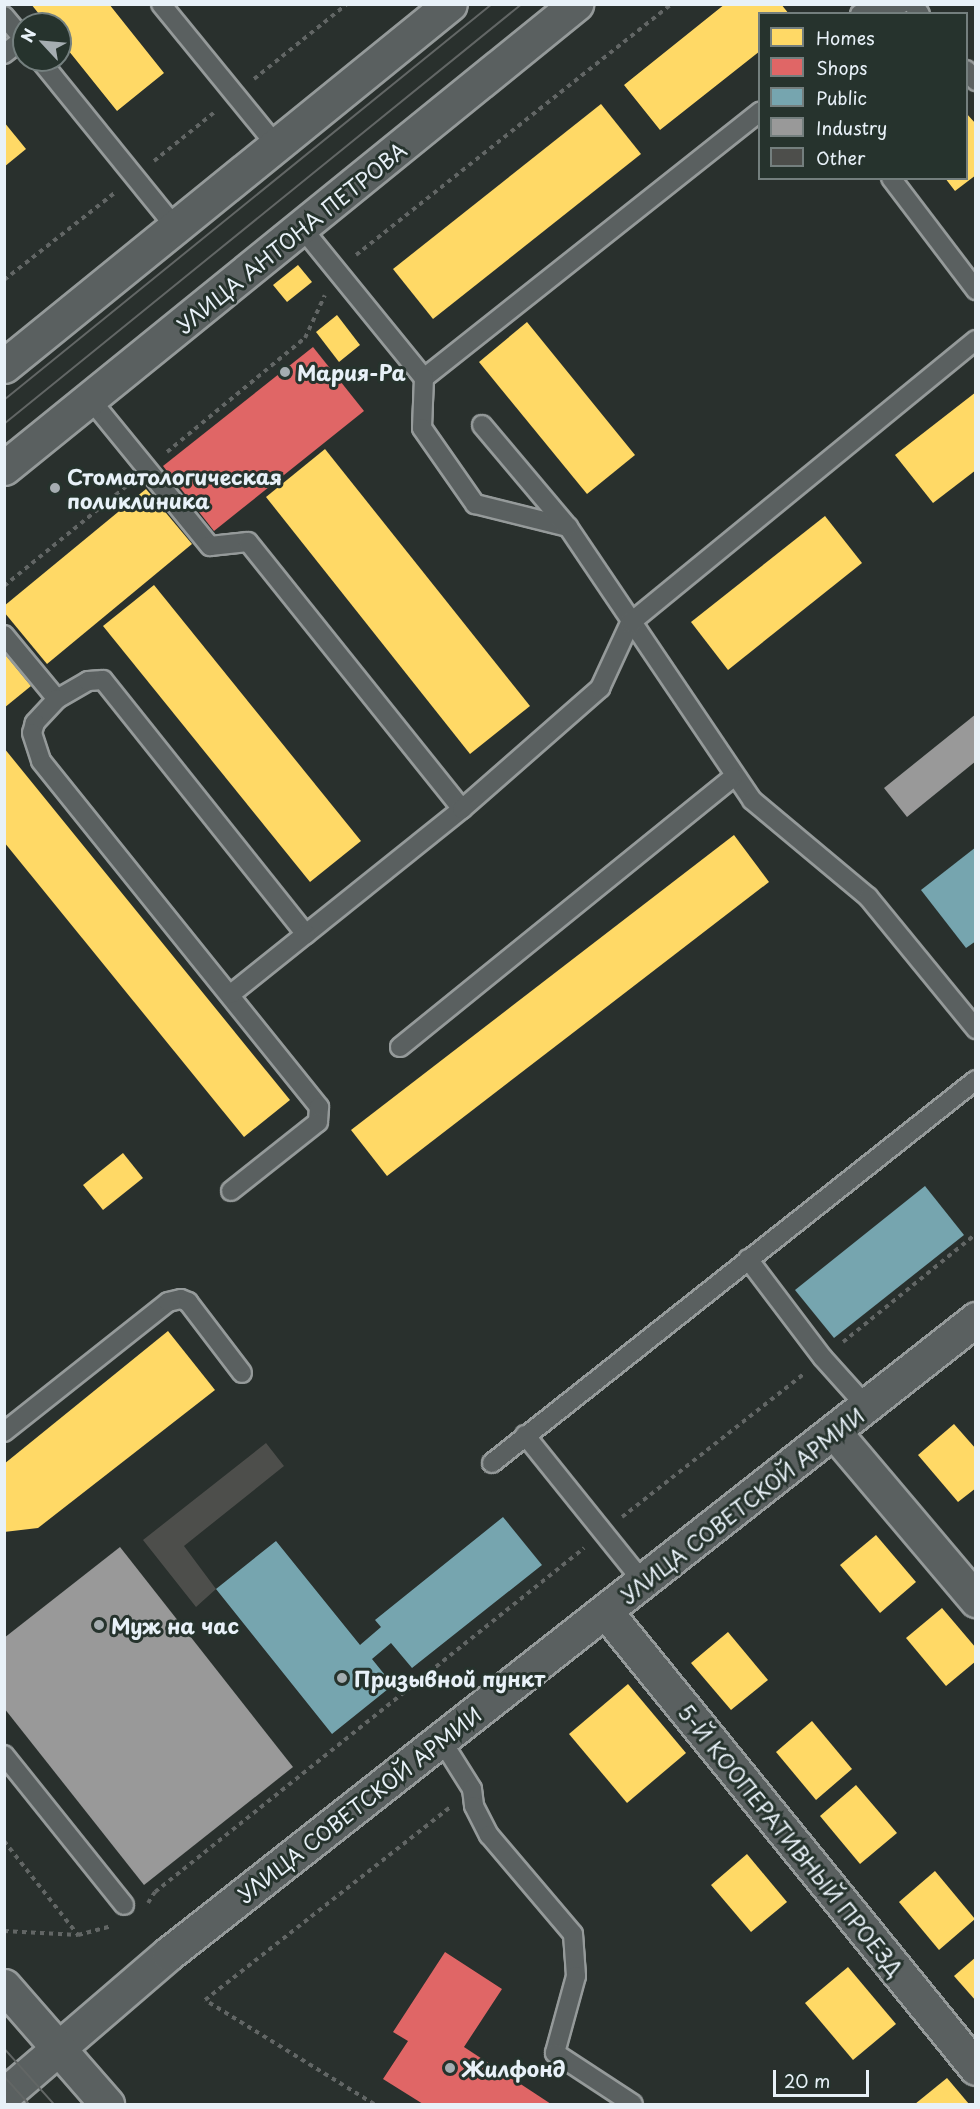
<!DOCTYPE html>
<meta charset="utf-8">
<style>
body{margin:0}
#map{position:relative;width:980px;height:2109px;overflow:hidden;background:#29302d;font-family:"Playpen Sans",sans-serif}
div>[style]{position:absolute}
.homes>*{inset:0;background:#ffd966}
.shops>*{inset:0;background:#e06666}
.public>*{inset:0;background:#76a5af}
.industry>*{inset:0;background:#999}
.building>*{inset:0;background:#4d4e4b}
.path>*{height:4px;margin-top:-2px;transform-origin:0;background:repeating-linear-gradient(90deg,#626665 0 4.5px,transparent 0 9px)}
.roads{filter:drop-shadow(2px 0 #959a9a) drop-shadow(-2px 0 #959a9a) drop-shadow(0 2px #959a9a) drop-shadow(0 -2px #959a9a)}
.lane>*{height:18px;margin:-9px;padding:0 9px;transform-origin:9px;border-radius:9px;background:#5a6060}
.street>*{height:33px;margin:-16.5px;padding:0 16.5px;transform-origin:16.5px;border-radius:16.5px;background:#5a6060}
.secondary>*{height:33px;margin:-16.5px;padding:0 16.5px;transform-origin:16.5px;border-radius:16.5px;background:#5a6060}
.primary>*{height:33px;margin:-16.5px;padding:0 16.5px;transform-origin:16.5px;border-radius:16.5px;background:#5a6060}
.tram>*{height:1.5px;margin:-0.75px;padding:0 0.75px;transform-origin:0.75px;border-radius:0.75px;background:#626665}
.dots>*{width:16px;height:16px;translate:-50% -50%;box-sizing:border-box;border:3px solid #26332d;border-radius:50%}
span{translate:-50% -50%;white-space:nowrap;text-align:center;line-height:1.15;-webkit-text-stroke:6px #26332d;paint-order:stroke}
.street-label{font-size:21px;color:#e8f1f8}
.poi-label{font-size:21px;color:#e8f1f8;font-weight:700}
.left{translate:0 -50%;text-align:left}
.frame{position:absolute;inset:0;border:6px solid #e8f1f8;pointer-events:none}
.legend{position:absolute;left:758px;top:12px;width:210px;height:168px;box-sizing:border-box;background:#26332d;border:2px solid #747f7e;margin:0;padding:8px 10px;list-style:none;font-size:18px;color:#e8f1f8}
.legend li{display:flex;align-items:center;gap:12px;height:30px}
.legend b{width:30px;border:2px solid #747f7e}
.north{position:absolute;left:12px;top:12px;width:60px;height:60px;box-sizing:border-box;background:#26332d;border:2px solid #747f7e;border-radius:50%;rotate:296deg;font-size:16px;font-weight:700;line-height:24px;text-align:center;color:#e8f1f8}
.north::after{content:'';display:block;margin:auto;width:21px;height:27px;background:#a5adb1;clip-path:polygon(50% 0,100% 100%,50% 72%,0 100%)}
.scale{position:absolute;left:773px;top:2070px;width:96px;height:27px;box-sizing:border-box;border:3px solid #e8f1f8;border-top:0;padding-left:8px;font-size:18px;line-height:21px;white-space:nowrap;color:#e8f1f8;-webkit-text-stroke:4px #26332d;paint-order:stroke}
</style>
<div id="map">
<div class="homes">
<i style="clip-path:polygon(31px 4px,109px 4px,164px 73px,117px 111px,60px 40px,60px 24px,47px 24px)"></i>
<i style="clip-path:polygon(725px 4px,781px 4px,789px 14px,760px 14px,760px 51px,660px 130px,624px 85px)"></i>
<i style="clip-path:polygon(601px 104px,641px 154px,433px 319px,393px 269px)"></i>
<i style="clip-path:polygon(966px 113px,976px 124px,976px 175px,955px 191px,945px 178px,966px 178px)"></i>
<i style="clip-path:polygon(4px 122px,26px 149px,4px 167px)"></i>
<i style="clip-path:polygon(298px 265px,312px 282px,287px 302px,273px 285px)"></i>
<i style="clip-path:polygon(337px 315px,360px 345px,339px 362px,316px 332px)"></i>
<i style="clip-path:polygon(527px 322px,635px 455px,587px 494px,479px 362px)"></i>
<i style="clip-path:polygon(976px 392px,976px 470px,933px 503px,895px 455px)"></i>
<i style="clip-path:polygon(325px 449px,530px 706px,470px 754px,266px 497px)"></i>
<i style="clip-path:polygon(146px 489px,192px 544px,47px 664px,4px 612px,4px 606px)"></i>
<i style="clip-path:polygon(825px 516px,862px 563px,728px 670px,691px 622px)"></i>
<i style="clip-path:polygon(154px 585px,361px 841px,310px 882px,103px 626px)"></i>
<i style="clip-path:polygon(4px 653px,31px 686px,4px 708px)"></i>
<i style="clip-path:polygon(4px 748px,290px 1100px,244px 1137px,4px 842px)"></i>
<i style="clip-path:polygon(734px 835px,769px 882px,387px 1176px,351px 1130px)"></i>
<i style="clip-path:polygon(123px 1153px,143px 1178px,103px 1210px,83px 1185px)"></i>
<i style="clip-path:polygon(168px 1331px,215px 1390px,38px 1528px,4px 1532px,4px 1464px)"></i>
<i style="clip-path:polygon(954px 1424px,976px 1449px,976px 1488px,958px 1502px,918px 1455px)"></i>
<i style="clip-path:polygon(876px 1535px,916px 1582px,880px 1613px,840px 1565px)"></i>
<i style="clip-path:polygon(942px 1608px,976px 1648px,976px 1661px,946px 1686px,906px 1638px)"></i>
<i style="clip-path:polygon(728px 1632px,768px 1680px,731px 1710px,691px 1663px)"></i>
<i style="clip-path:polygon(628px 1684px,686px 1753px,627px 1803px,569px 1734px)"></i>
<i style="clip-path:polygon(812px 1721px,852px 1769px,816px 1800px,776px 1752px)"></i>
<i style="clip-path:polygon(856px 1785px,897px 1833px,860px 1864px,820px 1816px)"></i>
<i style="clip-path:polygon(747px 1854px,787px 1902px,751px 1932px,711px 1885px)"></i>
<i style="clip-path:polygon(935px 1871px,975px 1919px,939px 1950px,899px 1902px)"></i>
<i style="clip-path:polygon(976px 1957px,976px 2001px,954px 1976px)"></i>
<i style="clip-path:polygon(848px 1967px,896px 2024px,853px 2060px,805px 2003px)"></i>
<i style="clip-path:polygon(947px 2078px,969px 2104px,915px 2104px)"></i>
</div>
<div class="shops">
<i style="clip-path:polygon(313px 347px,364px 411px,214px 531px,163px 466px)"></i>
<i style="clip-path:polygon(445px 1952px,502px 1989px,464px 2047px,551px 2104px,423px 2104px,383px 2079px,408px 2041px,393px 2032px)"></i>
</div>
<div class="public">
<i style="clip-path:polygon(976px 847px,976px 941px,966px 948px,921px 890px)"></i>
<i style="clip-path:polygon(925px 1186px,964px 1235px,834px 1338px,795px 1290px)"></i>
<i style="clip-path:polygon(503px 1517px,542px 1565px,412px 1668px,391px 1643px,372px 1659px,393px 1685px,332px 1734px,216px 1589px,276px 1541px,360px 1645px,381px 1627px,375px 1620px)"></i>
</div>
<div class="industry">
<i style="clip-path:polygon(976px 714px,976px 761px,907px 817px,884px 788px)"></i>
<i style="clip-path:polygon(120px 1547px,293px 1767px,144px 1885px,4px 1708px,4px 1638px)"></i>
</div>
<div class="building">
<i style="clip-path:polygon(266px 1443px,284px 1466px,184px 1546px,216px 1589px,196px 1607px,143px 1540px)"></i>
</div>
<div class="path">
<i style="left:254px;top:79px;width:119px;rotate:-38.9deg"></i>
<i style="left:154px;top:161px;width:80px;rotate:-38.9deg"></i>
<i style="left:356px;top:255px;width:404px;rotate:-38.5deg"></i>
<i style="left:4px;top:280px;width:142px;rotate:-38.2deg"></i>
<i style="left:167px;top:452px;width:179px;rotate:-39.6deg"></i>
<i style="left:305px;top:338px;width:47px;rotate:-65.1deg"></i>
<i style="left:4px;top:586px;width:161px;rotate:-39.2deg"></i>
<i style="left:843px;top:1342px;width:171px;rotate:-39.1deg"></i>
<i style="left:622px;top:1517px;width:233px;rotate:-38.2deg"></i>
<i style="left:4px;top:1841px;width:120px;rotate:51.8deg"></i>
<i style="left:148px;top:1903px;width:13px;rotate:-58deg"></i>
<i style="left:155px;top:1892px;width:550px;rotate:-38.72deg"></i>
<i style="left:4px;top:1931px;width:74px;rotate:3.1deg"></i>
<i style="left:78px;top:1935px;width:34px;rotate:-15deg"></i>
<i style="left:374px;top:2104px;width:198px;rotate:-148.4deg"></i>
<i style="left:205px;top:2000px;width:312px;rotate:-38.2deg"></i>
</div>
<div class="roads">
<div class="lane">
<i style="left:161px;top:4px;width:182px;rotate:50.8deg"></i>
<i style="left:913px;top:4px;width:12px;rotate:55deg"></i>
<i style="left:860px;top:14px;width:42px;rotate:-13.7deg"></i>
<i style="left:4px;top:16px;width:31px;rotate:50deg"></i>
<i style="left:4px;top:54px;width:24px;rotate:-38deg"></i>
<i style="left:40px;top:60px;width:215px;rotate:51deg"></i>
<i style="left:966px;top:70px;width:15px;rotate:48deg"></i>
<i style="left:891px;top:178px;width:141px;rotate:52.8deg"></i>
<i style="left:302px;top:228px;width:193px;rotate:50.9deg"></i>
<i style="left:424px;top:378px;width:429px;rotate:-38.4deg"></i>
<i style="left:424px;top:378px;width:50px;rotate:92.3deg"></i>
<i style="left:422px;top:428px;width:93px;rotate:55.1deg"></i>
<i style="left:475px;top:504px;width:96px;rotate:13.9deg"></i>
<i style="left:568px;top:527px;width:329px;rotate:56deg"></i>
<i style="left:752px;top:800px;width:151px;rotate:39.9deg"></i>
<i style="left:868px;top:897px;width:171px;rotate:50.7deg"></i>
<i style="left:90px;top:399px;width:190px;rotate:50.8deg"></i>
<i style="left:210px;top:546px;width:38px;rotate:-6deg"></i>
<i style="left:248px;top:542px;width:342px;rotate:51.3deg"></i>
<i style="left:482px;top:425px;width:133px;rotate:49.9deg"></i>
<i style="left:4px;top:635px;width:83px;rotate:50.4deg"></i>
<i style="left:57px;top:699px;width:36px;rotate:-30deg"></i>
<i style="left:88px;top:681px;width:15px;rotate:-4deg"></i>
<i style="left:103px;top:680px;width:325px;rotate:51.4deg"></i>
<i style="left:306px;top:934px;width:200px;rotate:-38.7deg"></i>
<i style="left:462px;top:809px;width:184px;rotate:-41.2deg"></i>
<i style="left:600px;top:688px;width:72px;rotate:-65.2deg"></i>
<i style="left:630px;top:623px;width:447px;rotate:-39.3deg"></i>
<i style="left:57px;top:699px;width:33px;rotate:133deg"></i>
<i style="left:35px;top:723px;width:10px;rotate:107deg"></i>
<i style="left:32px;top:733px;width:29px;rotate:72deg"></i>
<i style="left:41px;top:761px;width:444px;rotate:51.2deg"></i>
<i style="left:319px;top:1107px;width:15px;rotate:94deg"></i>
<i style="left:318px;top:1122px;width:111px;rotate:141.6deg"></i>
<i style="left:231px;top:994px;width:96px;rotate:-38.7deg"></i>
<i style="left:400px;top:1047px;width:429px;rotate:-39deg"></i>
<i style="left:748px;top:1259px;width:124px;rotate:52.9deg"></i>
<i style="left:823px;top:1358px;width:66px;rotate:48.1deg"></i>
<i style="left:4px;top:1432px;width:209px;rotate:-38.4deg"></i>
<i style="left:168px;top:1302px;width:13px;rotate:-13deg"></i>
<i style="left:181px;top:1299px;width:8px;rotate:23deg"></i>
<i style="left:188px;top:1302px;width:89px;rotate:52.7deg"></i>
<i style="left:525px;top:1435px;width:189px;rotate:51.2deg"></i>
<i style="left:492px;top:1463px;width:617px;rotate:-38.36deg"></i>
<i style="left:440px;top:1738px;width:60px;rotate:57.9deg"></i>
<i style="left:472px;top:1789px;width:17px;rotate:83deg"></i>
<i style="left:474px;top:1806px;width:33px;rotate:63deg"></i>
<i style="left:489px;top:1835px;width:130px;rotate:49.7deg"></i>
<i style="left:573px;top:1934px;width:42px;rotate:85.9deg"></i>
<i style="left:576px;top:1976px;width:80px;rotate:105.3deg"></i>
<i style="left:555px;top:2053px;width:93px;rotate:33.2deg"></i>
<i style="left:4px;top:1755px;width:192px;rotate:51.3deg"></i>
</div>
<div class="street">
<i style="left:835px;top:1433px;width:219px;rotate:49.8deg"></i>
<i style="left:606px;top:1612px;width:587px;rotate:50.94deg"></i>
</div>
<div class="secondary">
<i style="left:4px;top:366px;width:574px;rotate:-39.06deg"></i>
<i style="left:4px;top:468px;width:737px;rotate:-39.05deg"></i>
<i style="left:4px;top:2095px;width:216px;rotate:-40.7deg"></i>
<i style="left:168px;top:1954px;width:1028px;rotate:-38.16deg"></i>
</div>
<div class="primary">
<i style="left:4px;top:1986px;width:157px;rotate:48.9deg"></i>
</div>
</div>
<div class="tram">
<i style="left:4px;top:400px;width:628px;rotate:-39.06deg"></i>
<i style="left:4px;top:424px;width:667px;rotate:-39.04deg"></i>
<i style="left:4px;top:2048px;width:75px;rotate:48.2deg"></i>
<i style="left:4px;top:2076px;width:38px;rotate:48deg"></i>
</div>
<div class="dots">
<i style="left:285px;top:372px;background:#a5adb1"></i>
<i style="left:55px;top:488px;background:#a5adb1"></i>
<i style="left:99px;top:1625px;background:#a5adb1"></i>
<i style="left:342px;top:1678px;background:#a5adb1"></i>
<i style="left:450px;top:2068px;background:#a5adb1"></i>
</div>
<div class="street-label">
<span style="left:291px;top:237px;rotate:-39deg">УЛИЦА АНТОНА ПЕТРОВА</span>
<span style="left:742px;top:1505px;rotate:-38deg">УЛИЦА СОВЕТСКОЙ АРМИИ</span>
<span style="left:359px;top:1804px;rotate:-38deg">УЛИЦА СОВЕТСКОЙ АРМИИ</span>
<span style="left:791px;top:1840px;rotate:51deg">5-Й КООПЕРАТИВНЫЙ ПРОЕЗД</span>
</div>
<div class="poi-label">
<span class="left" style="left:297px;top:372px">Мария-Ра</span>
<span class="left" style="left:67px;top:488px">Стоматологическая<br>поликлиника</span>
<span class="left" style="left:111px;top:1625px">Муж на час</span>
<span class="left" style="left:354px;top:1678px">Призывной пункт</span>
<span class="left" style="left:462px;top:2068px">Жилфонд</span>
</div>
<div class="frame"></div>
<ul class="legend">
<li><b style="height:16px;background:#ffd966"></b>Homes</li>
<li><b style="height:16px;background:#e06666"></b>Shops</li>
<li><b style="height:16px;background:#76a5af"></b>Public</li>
<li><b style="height:16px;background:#999"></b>Industry</li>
<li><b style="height:16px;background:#4d4e4b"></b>Other</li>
</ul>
<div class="north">N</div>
<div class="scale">20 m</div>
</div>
